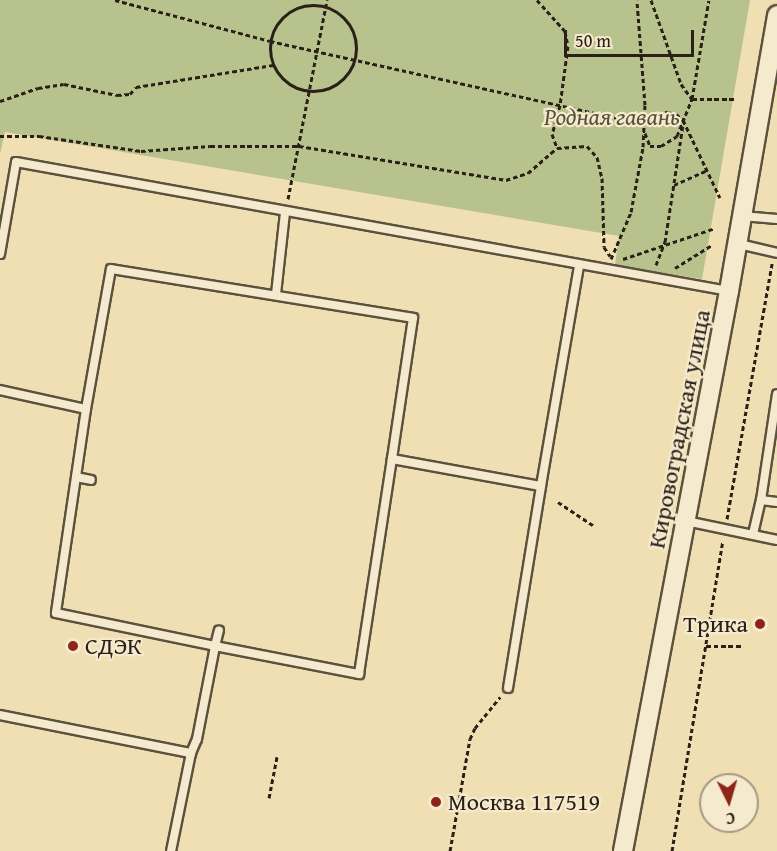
<!DOCTYPE html>
<meta charset="utf-8">
<style>
body{margin:0}
#map{position:relative;width:777px;height:851px;overflow:hidden;background:#f0dfb2;font-family:"Gentium Book Plus",serif}
div>[style]{position:absolute}
.green>*{inset:0;background:#b8c28d}
.path>*{height:3px;margin-top:-1.5px;transform-origin:0;background:repeating-linear-gradient(90deg,#2b2017 0 4.5px,transparent 0 7.5px)}
.path>.ring{margin:-1.5px;padding:0;box-sizing:content-box;background:none;border:3px solid #2b2017;border-radius:50%}
.roads{filter:drop-shadow(2px 0 #5c503e) drop-shadow(-2px 0 #5c503e) drop-shadow(0 2px #5c503e) drop-shadow(0 -2px #5c503e)}
.service>*{height:8px;margin:-4px;padding:0 4px;transform-origin:4px;border-radius:4px;background:#f5eacd}
.tertiary>*{height:18px;margin:-9px;padding:0 9px;transform-origin:9px;border-radius:9px;background:#f5eacd}
.dots>*{width:16px;height:16px;translate:-50% -50%;box-sizing:border-box;border:3px solid #f5eacd;border-radius:50%}
span{translate:-50% -50%;white-space:nowrap;text-align:center;line-height:1.15;-webkit-text-stroke:4.5px #f5eacd;paint-order:stroke}
.park-label{font-size:24px;color:#55513a;font-style:italic}
.street-label{font-size:24px;color:#2b2017}
.poi-label{font-size:24px;color:#2b2017}
.right{translate:-100% -50%;text-align:right}
.left{translate:0 -50%;text-align:left}
.north{position:absolute;left:699px;top:773px;width:60px;height:60px;box-sizing:border-box;background:#f5eacd;border:2px solid #a49984;border-radius:50%;rotate:175deg;font-size:16px;font-weight:700;line-height:24px;text-align:center;color:#2b2017}
.north::after{content:'';display:block;margin:auto;width:21px;height:27px;background:#8f2418;clip-path:polygon(50% 0,100% 100%,50% 72%,0 100%)}
.scale{position:absolute;left:564px;top:30px;width:130px;height:27px;box-sizing:border-box;border:3px solid #2b2017;border-top:0;padding-left:8px;font-size:18px;line-height:21px;white-space:nowrap;color:#2b2017;-webkit-text-stroke:4px #f5eacd;paint-order:stroke}
</style>
<div id="map">
<div class="green">
<i style="clip-path:polygon(0 0,750px 0,702px 279px,615px 265px,619px 236px,5px 132px,0 154px)"></i>
</div>
<div class="path">
<i style="left:115px;top:0;width:160px;rotate:14.8deg"></i>
<i style="left:270px;top:41px;width:383px;rotate:12.5deg"></i>
<i style="left:537px;top:0;width:42px;rotate:47.9deg"></i>
<i style="left:565px;top:31px;width:15px;rotate:79deg"></i>
<i style="left:568px;top:46px;width:60px;rotate:97.7deg"></i>
<i style="left:560px;top:105px;width:30px;rotate:105deg"></i>
<i style="left:552px;top:134px;width:15px;rotate:70deg"></i>
<i style="left:651px;top:0;width:89px;rotate:70.3deg"></i>
<i style="left:681px;top:84px;width:19px;rotate:54deg"></i>
<i class="ring" style="left:270px;top:5px;width:83px;height:83px"></i>
<i style="left:692px;top:99px;width:45px"></i>
<i style="left:0;top:101px;width:40px;rotate:-18.9deg"></i>
<i style="left:38px;top:88px;width:26px;rotate:-9deg"></i>
<i style="left:64px;top:84px;width:54px;rotate:11.7deg"></i>
<i style="left:117px;top:95px;width:13px;rotate:-4deg"></i>
<i style="left:130px;top:94px;width:9px;rotate:-49deg"></i>
<i style="left:136px;top:87px;width:139px;rotate:-9.1deg"></i>
<i style="left:645px;top:123px;width:25px;rotate:-27deg"></i>
<i style="left:667px;top:112px;width:9px;rotate:13deg"></i>
<i style="left:676px;top:114px;width:9px;rotate:41deg"></i>
<i style="left:683px;top:120px;width:86px;rotate:64.6deg"></i>
<i style="left:645px;top:133px;width:14px;rotate:69deg"></i>
<i style="left:650px;top:146px;width:11px"></i>
<i style="left:661px;top:146px;width:19px;rotate:-32deg"></i>
<i style="left:677px;top:136px;width:40px;rotate:-68deg"></i>
<i style="left:692px;top:99px;width:100px;rotate:-80.3deg"></i>
<i style="left:0;top:136px;width:39px"></i>
<i style="left:39px;top:136px;width:103px;rotate:8.4deg"></i>
<i style="left:141px;top:151px;width:69px;rotate:-4.1deg"></i>
<i style="left:210px;top:146px;width:89px"></i>
<i style="left:299px;top:146px;width:210px;rotate:9.3deg"></i>
<i style="left:506px;top:180px;width:23px;rotate:-18deg"></i>
<i style="left:528px;top:173px;width:38px;rotate:-41deg"></i>
<i style="left:557px;top:148px;width:30px;rotate:-4deg"></i>
<i style="left:587px;top:146px;width:15px;rotate:48deg"></i>
<i style="left:597px;top:157px;width:22px;rotate:77deg"></i>
<i style="left:602px;top:178px;width:69px;rotate:88.3deg"></i>
<i style="left:604px;top:247px;width:11px;rotate:56deg"></i>
<i style="left:674px;top:185px;width:37px;rotate:-24deg"></i>
<i style="left:288px;top:199px;width:203px;rotate:-78.9deg"></i>
<i style="left:611px;top:259px;width:51px;rotate:-66.9deg"></i>
<i style="left:631px;top:212px;width:66px;rotate:-79.5deg"></i>
<i style="left:643px;top:147px;width:42px;rotate:-87.3deg"></i>
<i style="left:645px;top:105px;width:105px;rotate:-94.4deg"></i>
<i style="left:623px;top:259px;width:97px;rotate:-18.6deg"></i>
<i style="left:656px;top:265px;width:25px;rotate:-69deg"></i>
<i style="left:665px;top:242px;width:118px;rotate:-81.3deg"></i>
<i style="left:675px;top:268px;width:44px;rotate:-31.9deg"></i>
<i style="left:558px;top:502px;width:43px;rotate:33.7deg"></i>
<i style="left:727px;top:519px;width:260px;rotate:-80deg"></i>
<i style="left:706px;top:646px;width:35px"></i>
<i style="left:269px;top:798px;width:42px;rotate:-79deg"></i>
<i style="left:450px;top:851px;width:114px;rotate:-79.9deg"></i>
<i style="left:470px;top:739px;width:12px;rotate:-66deg"></i>
<i style="left:475px;top:728px;width:40px;rotate:-51deg"></i>
<i style="left:672px;top:851px;width:314px;rotate:-80.7deg"></i>
</div>
<div class="roads">
<div class="service">
<i style="left:742px;top:216px;width:35px;rotate:5deg"></i>
<i style="left:739px;top:244px;width:39px;rotate:13deg"></i>
<i style="left:0;top:254px;width:93px;rotate:-80.1deg"></i>
<i style="left:16px;top:162px;width:725px;rotate:10.26deg"></i>
<i style="left:276px;top:294px;width:81px;rotate:-83.7deg"></i>
<i style="left:0;top:390px;width:88px;rotate:12.5deg"></i>
<i style="left:86px;top:409px;width:142px;rotate:-79.9deg"></i>
<i style="left:111px;top:269px;width:306px;rotate:9.2deg"></i>
<i style="left:413px;top:318px;width:143px;rotate:98.5deg"></i>
<i style="left:86px;top:409px;width:206px;rotate:98.4deg"></i>
<i style="left:56px;top:613px;width:162px;rotate:11.7deg"></i>
<i style="left:215px;top:646px;width:16px;rotate:-76deg"></i>
<i style="left:76px;top:477px;width:15px;rotate:11deg"></i>
<i style="left:761px;top:500px;width:16px;rotate:7deg"></i>
<i style="left:686px;top:521px;width:93px;rotate:11.8deg"></i>
<i style="left:753px;top:534px;width:35px;rotate:-77deg"></i>
<i style="left:761px;top:500px;width:107px;rotate:-81.4deg"></i>
<i style="left:508px;top:688px;width:205px;rotate:-80.7deg"></i>
<i style="left:0;top:715px;width:195px;rotate:11.3deg"></i>
<i style="left:191px;top:753px;width:100px;rotate:101.5deg"></i>
<i style="left:191px;top:753px;width:15px;rotate:-67deg"></i>
<i style="left:197px;top:739px;width:95px;rotate:-79deg"></i>
<i style="left:215px;top:646px;width:147px;rotate:11deg"></i>
<i style="left:359px;top:674px;width:218px;rotate:-81.3deg"></i>
<i style="left:392px;top:459px;width:151px;rotate:10.3deg"></i>
<i style="left:541px;top:486px;width:224px;rotate:-80.2deg"></i>
</div>
<div class="tertiary">
<i style="left:623px;top:851px;width:570px;rotate:-79.28deg"></i>
<i style="left:729px;top:291px;width:280px;rotate:-80.1deg"></i>
</div>
</div>
<div class="dots">
<i style="left:760px;top:624px;background:#8f2418"></i>
<i style="left:73px;top:646px;background:#8f2418"></i>
<i style="left:436px;top:802px;background:#8f2418"></i>
</div>
<div class="park-label">
<span style="left:612px;top:117px">Родная гавань</span>
</div>
<div class="street-label">
<span style="left:679px;top:429px;rotate:-79deg">Кировоградская улица</span>
</div>
<div class="poi-label">
<span class="right" style="left:748px;top:624px">Трика</span>
<span class="left" style="left:85px;top:646px">СДЭК</span>
<span class="left" style="left:448px;top:802px">Москва 117519</span>
</div>
<div class="north">С</div>
<div class="scale">50 m</div>
</div>
